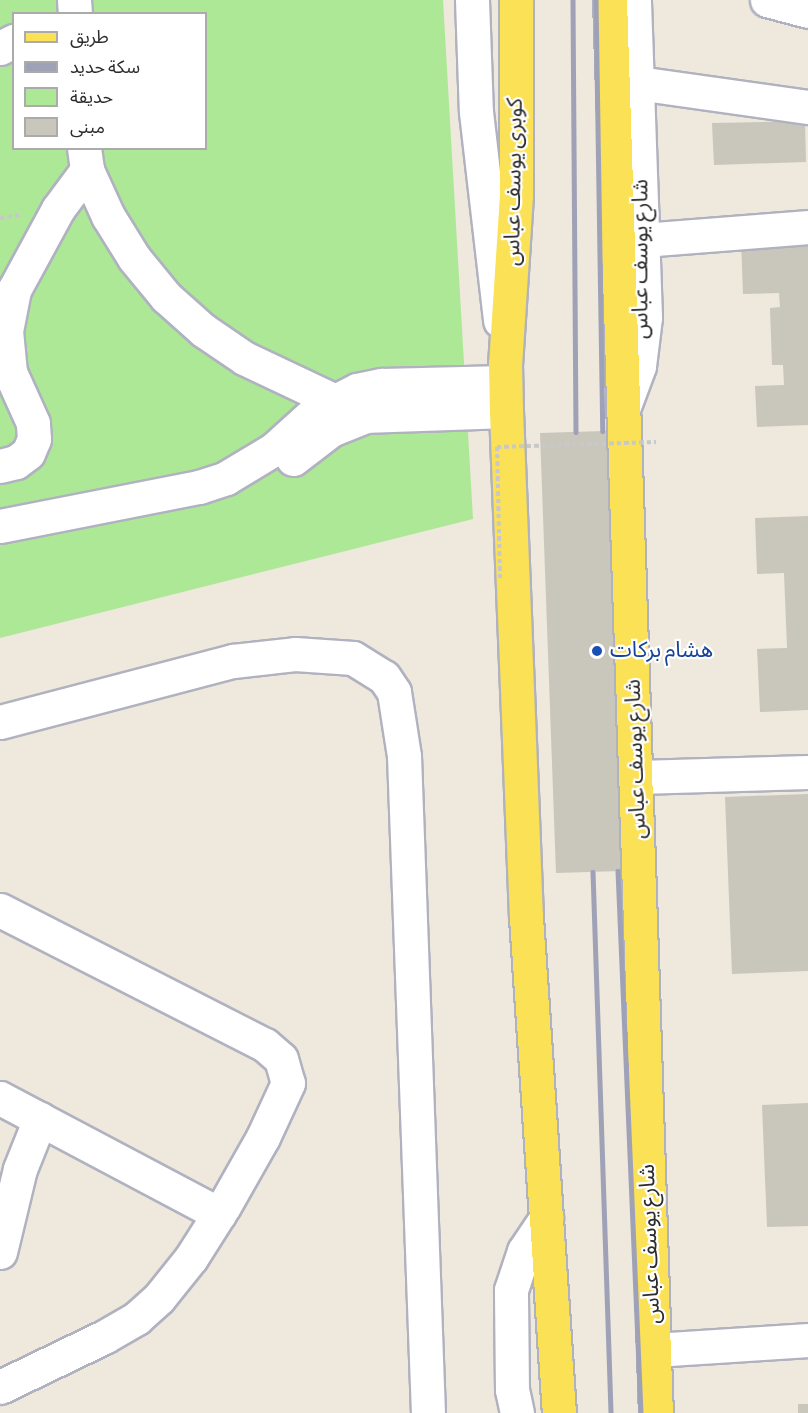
<!DOCTYPE html>
<meta charset="utf-8">
<style>
body{margin:0}
#map{position:relative;width:808px;height:1413px;overflow:hidden;background:#eee8dd;font-family:"Alegreya Sans","Noto Sans Arabic",sans-serif}
div>[style]{position:absolute}
.green>*{inset:0;background:#ace896}
.building>*{inset:0;background:#c9c6bc}
.path>*{height:4px;margin-top:-2px;transform-origin:0;background:repeating-linear-gradient(90deg,#c8c8c8 0 4.5px,transparent 0 7.5px)}
.roads{filter:drop-shadow(2px 0 #b1b2c0) drop-shadow(-2px 0 #b1b2c0) drop-shadow(0 2px #b1b2c0) drop-shadow(0 -2px #b1b2c0)}
.minor>*{height:33px;margin:-16.5px;padding:0 16.5px;transform-origin:16.5px;border-radius:16.5px;background:#fff}
.major>*{height:33px;margin:-16.5px;padding:0 16.5px;transform-origin:16.5px;border-radius:16.5px;background:#fae156}
.rail>*{height:4.5px;margin:-2.25px;padding:0 2.25px;transform-origin:2.25px;border-radius:2.25px;background:#9fa1b7}
.path-bridge>*{height:4px;margin-top:-2px;transform-origin:0;background:repeating-linear-gradient(90deg,#c8c8c8 0 4.5px,transparent 0 7.5px)}
.dots>*{width:16px;height:16px;translate:-50% -50%;box-sizing:border-box;border:3px solid #fff;border-radius:50%}
span{translate:-50% -50%;white-space:nowrap;text-align:center;line-height:1.15;-webkit-text-stroke:4.5px #fff;paint-order:stroke}
.street-label{font-size:22px;color:#2c2c2c}
.transit-label{font-size:22px;color:#164399}
.left{translate:0 -50%;text-align:left}
.legend{position:absolute;left:12px;top:12px;width:195px;height:138px;box-sizing:border-box;background:#fff;border:2px solid #ababab;margin:0;padding:8px 10px;list-style:none;font-size:18px;color:#2c2c2c}
.legend li{display:flex;align-items:center;gap:12px;height:30px}
.legend b{width:30px;border:2px solid #ababab}
</style>
<div id="map">
<div class="green">
<i style="clip-path:polygon(evenodd,0 0,443px 0,473px 519px,0 638px,0 0,14px 14px,206px 14px,206px 148px,14px 148px,14px 14px)"></i>
</div>
<div class="building">
<i style="clip-path:polygon(805px 121px,806px 162px,714px 165px,712px 123px)"></i>
<i style="clip-path:polygon(808px 237px,808px 425px,757px 427px,755px 386px,784px 385px,783px 365px,772px 365px,770px 308px,780px 307px,779px 293px,743px 294px,741px 240px)"></i>
<i style="clip-path:polygon(636px 430px,653px 870px,556px 873px,540px 433px)"></i>
<i style="clip-path:polygon(808px 516px,808px 710px,760px 712px,757px 649px,787px 648px,784px 573px,757px 574px,755px 518px)"></i>
<i style="clip-path:polygon(808px 794px,808px 971px,732px 974px,725px 797px)"></i>
<i style="clip-path:polygon(808px 1103px,808px 1226px,767px 1227px,762px 1105px)"></i>
<i style="clip-path:polygon(798px 1404px,808px 1404px,808px 1413px,798px 1413px)"></i>
</div>
<div class="path">
<i style="left:0;top:218px;width:20px;rotate:-9deg"></i>
</div>
<div class="roads">
<div class="minor">
<i style="left:74px;top:0;width:14px;rotate:86deg"></i>
<i style="left:472px;top:0;width:112px;rotate:88deg"></i>
<i style="left:476px;top:112px;width:210px;rotate:83.4deg"></i>
<i style="left:767px;top:0;width:42px;rotate:15deg"></i>
<i style="left:0;top:48px;width:16px;rotate:-27deg"></i>
<i style="left:637px;top:83px;width:173px;rotate:8deg"></i>
<i style="left:84px;top:148px;width:22px;rotate:82deg"></i>
<i style="left:87px;top:170px;width:51px;rotate:65.5deg"></i>
<i style="left:108px;top:216px;width:49px;rotate:58.2deg"></i>
<i style="left:134px;top:258px;width:50px;rotate:50.6deg"></i>
<i style="left:166px;top:297px;width:50px;rotate:41.7deg"></i>
<i style="left:203px;top:330px;width:50px;rotate:34.3deg"></i>
<i style="left:244px;top:358px;width:117px;rotate:25.3deg"></i>
<i style="left:643px;top:240px;width:166px;rotate:-4.5deg"></i>
<i style="left:623px;top:409px;width:46px;rotate:-69.6deg"></i>
<i style="left:639px;top:366px;width:49px;rotate:-83deg"></i>
<i style="left:645px;top:317px;width:317px;rotate:-92deg"></i>
<i style="left:293px;top:459px;width:48px;rotate:-37.3deg"></i>
<i style="left:331px;top:430px;width:37px;rotate:-22deg"></i>
<i style="left:365px;top:416px;width:141px;rotate:-2deg"></i>
<i style="left:0;top:466px;width:16px;rotate:-14deg"></i>
<i style="left:16px;top:462px;width:15px;rotate:-37deg"></i>
<i style="left:28px;top:453px;width:15px;rotate:-67deg"></i>
<i style="left:34px;top:439px;width:16px;rotate:-94deg"></i>
<i style="left:33px;top:423px;width:56px;rotate:-114.3deg"></i>
<i style="left:10px;top:372px;width:41px;rotate:-95.6deg"></i>
<i style="left:6px;top:331px;width:42px;rotate:-79deg"></i>
<i style="left:14px;top:290px;width:92px;rotate:-61.5deg"></i>
<i style="left:58px;top:209px;width:49px;rotate:-53.4deg"></i>
<i style="left:0;top:526px;width:203px;rotate:-11.1deg"></i>
<i style="left:199px;top:487px;width:28px;rotate:-18deg"></i>
<i style="left:226px;top:478px;width:56px;rotate:-31.1deg"></i>
<i style="left:274px;top:449px;width:57px;rotate:-42.1deg"></i>
<i style="left:316px;top:411px;width:46px;rotate:-27.1deg"></i>
<i style="left:357px;top:390px;width:25px;rotate:-12deg"></i>
<i style="left:381px;top:385px;width:124px;rotate:-1.4deg"></i>
<i style="left:0;top:722px;width:241px;rotate:-14.7deg"></i>
<i style="left:233px;top:661px;width:62px;rotate:-6.4deg"></i>
<i style="left:295px;top:654px;width:58px;rotate:3.9deg"></i>
<i style="left:353px;top:658px;width:36px;rotate:32deg"></i>
<i style="left:384px;top:677px;width:18px;rotate:56deg"></i>
<i style="left:394px;top:692px;width:65px;rotate:81.1deg"></i>
<i style="left:404px;top:756px;width:657px;rotate:87.91deg"></i>
<i style="left:638px;top:777px;width:170px;rotate:-1.7deg"></i>
<i style="left:0;top:910px;width:297px;rotate:27deg"></i>
<i style="left:265px;top:1045px;width:21px;rotate:41deg"></i>
<i style="left:281px;top:1059px;width:25px;rotate:74deg"></i>
<i style="left:288px;top:1083px;width:60px;rotate:114.8deg"></i>
<i style="left:263px;top:1137px;width:79px;rotate:119.5deg"></i>
<i style="left:224px;top:1206px;width:62px;rotate:122.4deg"></i>
<i style="left:191px;top:1258px;width:51px;rotate:128.7deg"></i>
<i style="left:159px;top:1298px;width:30px;rotate:138deg"></i>
<i style="left:137px;top:1318px;width:38px;rotate:150deg"></i>
<i style="left:104px;top:1337px;width:115px;rotate:154.3deg"></i>
<i style="left:0;top:1098px;width:248px;rotate:27.9deg"></i>
<i style="left:0;top:1252px;width:85px;rotate:-76.5deg"></i>
<i style="left:20px;top:1169px;width:54px;rotate:-68.2deg"></i>
<i style="left:655px;top:1350px;width:153px;rotate:-3.7deg"></i>
<i style="left:517px;top:1413px;width:24px;rotate:-102deg"></i>
<i style="left:512px;top:1390px;width:100px;rotate:-90.6deg"></i>
<i style="left:511px;top:1290px;width:41px;rotate:-71.6deg"></i>
<i style="left:524px;top:1251px;width:40px;rotate:-56deg"></i>
</div>
<div class="major">
<i style="left:516px;top:0;width:195px;rotate:90deg"></i>
<i style="left:516px;top:195px;width:169px;rotate:93.7deg"></i>
<i style="left:505px;top:364px;width:47px;rotate:88.8deg"></i>
<i style="left:506px;top:411px;width:506px;rotate:87.74deg"></i>
<i style="left:526px;top:917px;width:497px;rotate:86.2deg"></i>
<i style="left:610px;top:0;width:1414px;rotate:88.14deg"></i>
</div>
</div>
<div class="rail">
<i style="left:573px;top:0;width:432px;rotate:89.6deg"></i>
<i style="left:596px;top:0;width:431px;rotate:89.1deg"></i>
<i style="left:618px;top:871px;width:542px;rotate:87.57deg"></i>
<i style="left:593px;top:872px;width:541px;rotate:88.09deg"></i>
</div>
<div class="path-bridge">
<i style="left:500px;top:578px;width:131px;rotate:-91.3deg"></i>
<i style="left:497px;top:447px;width:159px;rotate:-1.8deg"></i>
</div>
<div class="dots">
<i style="left:597px;top:651px;background:#1a4fb4"></i>
</div>
<div class="street-label">
<span style="left:514px;top:182px;rotate:-89deg">كوبرى يوسف عباس</span>
<span style="left:641px;top:259px;rotate:-90deg">شارع يوسف عباس</span>
<span style="left:636px;top:759px;rotate:-92deg">شارع يوسف عباس</span>
<span style="left:650px;top:1244px;rotate:-92deg">شارع يوسف عباس</span>
</div>
<div class="transit-label">
<span class="left" style="left:610px;top:651px">هشام بركات</span>
</div>
<ul class="legend">
<li><b style="height:8px;background:#fae156"></b>طريق</li>
<li><b style="height:8px;background:#9fa1b7"></b>سكة حديد</li>
<li><b style="height:16px;background:#ace896"></b>حديقة</li>
<li><b style="height:16px;background:#c9c6bc"></b>مبنى</li>
</ul>
</div>
